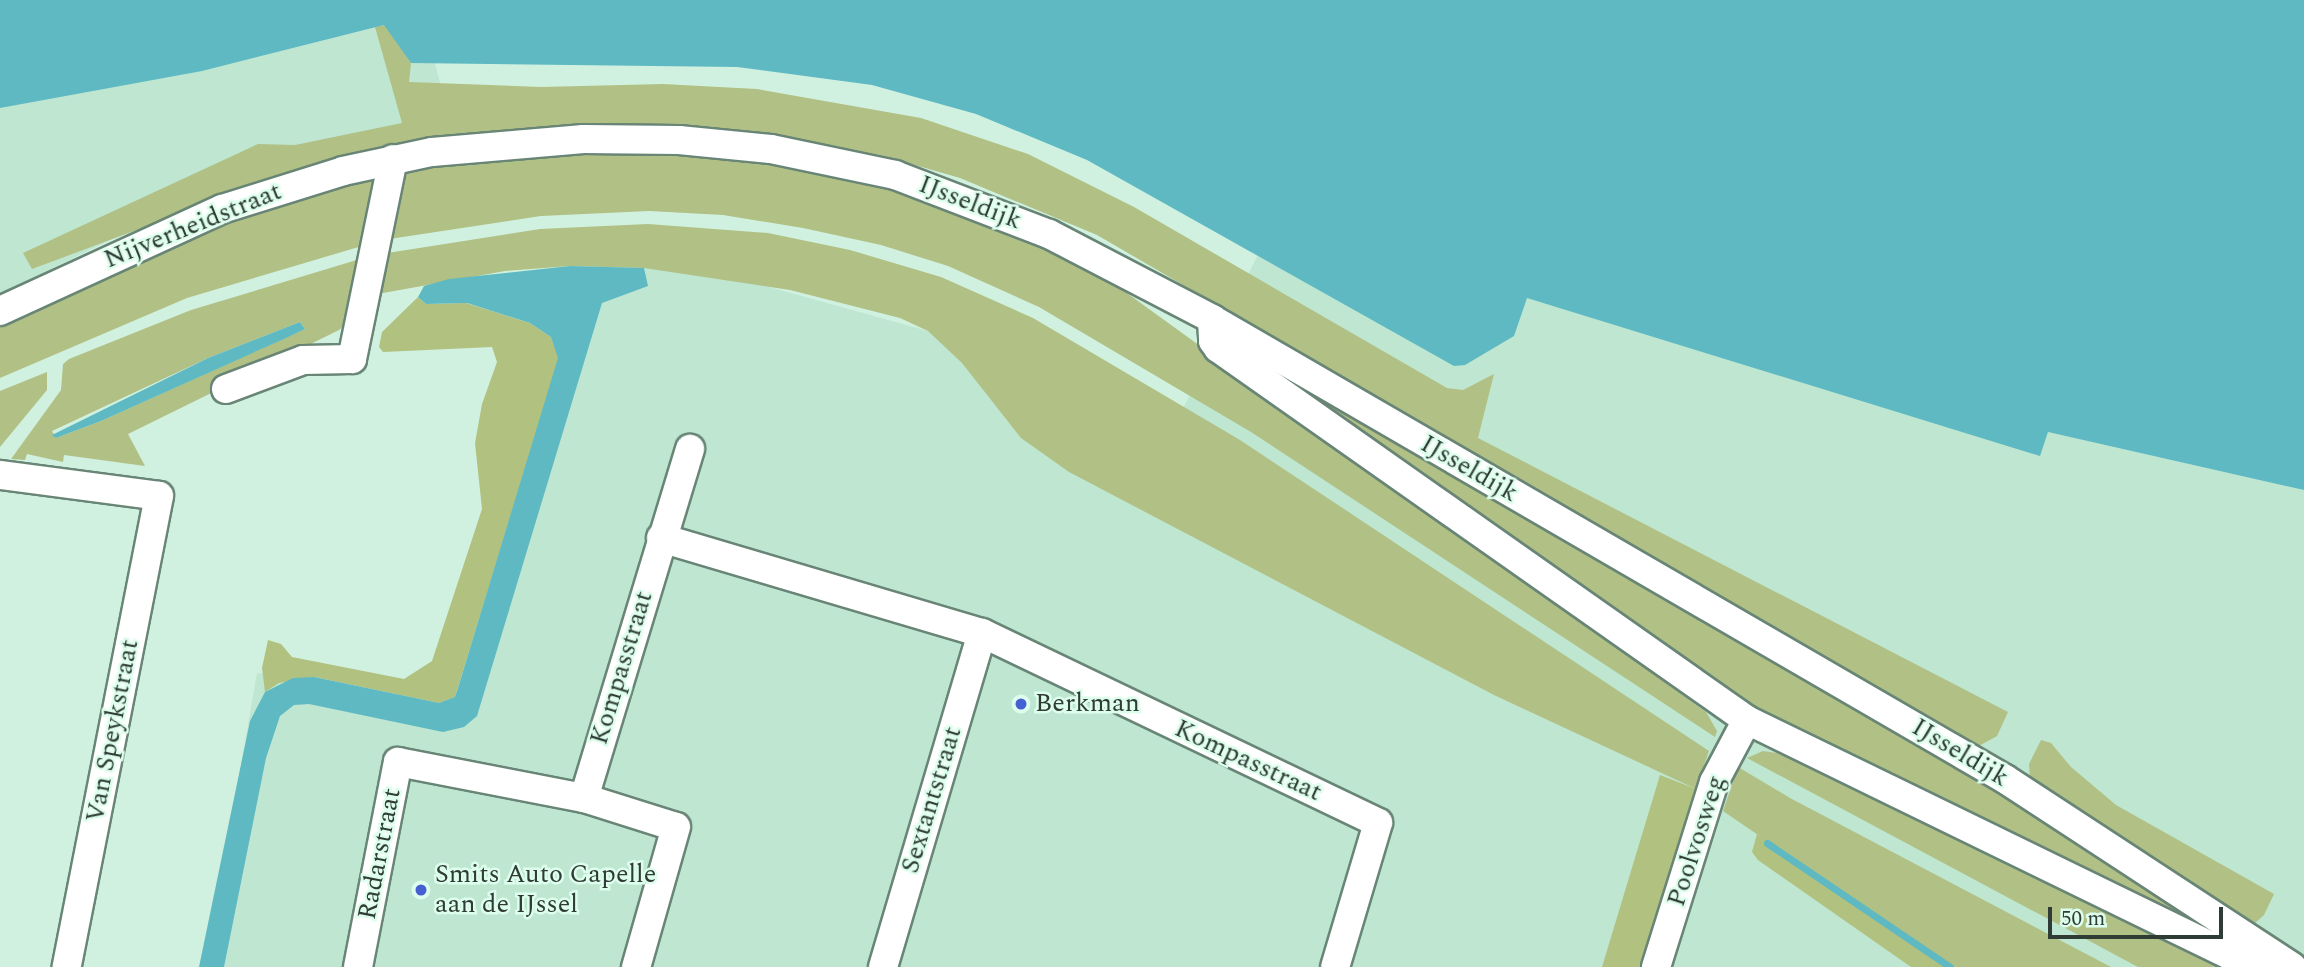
<!DOCTYPE html>
<style>
body{margin:0}
#map{position:relative;width:2304px;height:967px;overflow:hidden;background:#d1f1e0;font-family:Spectral,serif}
div>[style]{position:absolute}
.built>*{inset:0;background:#bee6d1}
.green>*{inset:0;background:#b1c084}
.forest>*{inset:0;background:#b1c180}
.water>*{inset:0;background:#5eb9c3}
.stream>*{height:7px;margin:-3.5px;padding:0 3.5px;transform-origin:3.5px;border-radius:3.5px;background:#5eb9c3}
.roads{filter:drop-shadow(2px 0 #688576) drop-shadow(-2px 0 #688576) drop-shadow(0 2px #688576) drop-shadow(0 -2px #688576)}
.minor>*{height:28px;margin:-14px;padding:0 14px;transform-origin:14px;border-radius:14px;background:#fff}
.dots>*{width:19px;height:19px;translate:-50% -50%;box-sizing:border-box;border:4px solid #defeed;border-radius:50%}
span{translate:-50% -50%;white-space:nowrap;text-align:center;line-height:1.15;-webkit-text-stroke:5px #defeed;paint-order:stroke}
.street-label{font-size:26px;color:#2f3b35}
.poi-label{font-size:26px;color:#2f3b35}
.left{translate:0 -50%;text-align:left}
.scale{position:absolute;left:2048px;top:907px;width:175px;height:32px;box-sizing:border-box;border:4px solid #2f3b35;border-top:0;padding-left:9px;font-size:21px;line-height:24px;white-space:nowrap;color:#2f3b35;-webkit-text-stroke:5px #defeed;paint-order:stroke}
</style>
<div id="map">
<div class="built">
<i style="clip-path:polygon(419px 0,455px 142px,275px 159px,0 294px,0 48px)"></i>
<i style="clip-path:polygon(1285px 199px,2039px 455px,2048px 432px,2304px 490px,2304px 967px,206px 967px,257px 673px,447px 702px,521px 367px,602px 260px,690px 265px,928px 331px,1138px 501px)"></i>
</div>
<div class="green">
<i style="clip-path:polygon(385px 25px,411px 63px,409px 82px,541px 87px,663px 84px,757px 89px,921px 118px,1028px 154px,1134px 207px,1447px 388px,1463px 390px,1494px 374px,1478px 438px,2008px 712px,1997px 736px,1977px 747px,1097px 235px,960px 178px,880px 155px,786px 139px,605px 126px,501px 130px,404px 143px,306px 167px,32px 269px,23px 253px,258px 144px,295px 145px,402px 123px,375px 27px)"></i>
<i style="clip-path:polygon(611px 148px,766px 161px,884px 186px,1084px 262px,1706px 712px,1717px 731px,1715px 737px,1251px 432px,1039px 307px,948px 266px,881px 245px,803px 228px,723px 215px,649px 211px,541px 216px,383px 240px,394px 183px,406px 169px)"></i>
<i style="clip-path:polygon(368px 177px,376px 181px,372px 243px,187px 298px,0 378px,0 324px,236px 216px)"></i>
<i style="clip-path:polygon(648px 224px,768px 233px,850px 250px,941px 277px,1033px 318px,1240px 440px,1709px 751px,1696px 789px,1494px 695px,1069px 472px,1021px 438px,962px 363px,928px 331px,900px 318px,790px 290px,644px 268px,570px 266px,505px 271px,372px 295px,381px 254px,540px 229px)"></i>
<i style="clip-path:polygon(evenodd,370px 256px,352px 319px,339px 330px,128px 434px,145px 466px,64px 455px,63px 462px,27px 454px,25px 460px,11px 459px,61px 390px,63px 364px,69px 359px,191px 310px,370px 256px,300px 322px,305px 329px,101px 421px,56px 438px,52px 431px,208px 358px,300px 322px)"></i>
<i style="clip-path:polygon(47px 372px,47px 390px,0 447px,0 391px)"></i>
<i style="clip-path:polygon(1283px 376px,1908px 732px,2212px 931px,1740px 703px)"></i>
<i style="clip-path:polygon(2041px 740px,2051px 743px,2071px 767px,2116px 805px,2274px 894px,2264px 915px,2255px 923px,2030px 779px,2029px 764px)"></i>
<i style="clip-path:polygon(1763px 751px,1783px 754px,2224px 967px,2138px 967px,1747px 758px)"></i>
<i style="clip-path:polygon(1738px 767px,1790px 798px,2111px 967px,1951px 967px,1723px 811px)"></i>
</div>
<div class="forest">
<i style="clip-path:polygon(418px 297px,426px 304px,466px 303px,530px 323px,551px 337px,559px 358px,455px 697px,439px 703px,314px 677px,279px 683px,265px 692px,262px 668px,268px 640px,281px 644px,292px 657px,404px 679px,432px 661px,482px 509px,475px 443px,482px 404px,497px 362px,492px 347px,383px 352px,379px 347px,382px 332px)"></i>
<i style="clip-path:polygon(1660px 775px,1696px 789px,1644px 967px,1602px 967px)"></i>
<i style="clip-path:polygon(1757px 834px,1875px 914px,1951px 967px,1911px 967px,1758px 860px,1752px 852px)"></i>
</div>
<div class="water">
<i style="clip-path:polygon(0 0,2304px 0,2304px 490px,2048px 432px,2040px 456px,1527px 298px,1514px 336px,1465px 365px,1454px 366px,1087px 160px,976px 114px,872px 85px,737px 67px,411px 63px,384px 25px,202px 71px,0 108px)"></i>
<i style="clip-path:polygon(570px 266px,644px 268px,648px 286px,602px 303px,477px 716px,464px 727px,443px 732px,309px 704px,294px 705px,280px 716px,266px 758px,224px 967px,199px 967px,250px 721px,265px 692px,293px 678px,314px 677px,439px 703px,455px 697px,458px 688px,558px 358px,551px 337px,530px 323px,467px 303px,426px 304px,418px 297px,424px 286px,449px 279px)"></i>
<i style="clip-path:polygon(300px 322px,305px 329px,286px 338px,101px 421px,56px 438px,52px 435px,208px 358px)"></i>
</div>
<div class="stream">
<i style="left:1767px;top:843px;width:221px;rotate:34.1deg"></i>
</div>
<div class="roads">
<div class="minor">
<i style="left:0;top:311px;width:244px;rotate:-24.7deg"></i>
<i style="left:222px;top:209px;width:127px;rotate:-17.4deg"></i>
<i style="left:343px;top:171px;width:91px;rotate:-12.1deg"></i>
<i style="left:432px;top:152px;width:152px;rotate:-4.9deg"></i>
<i style="left:583px;top:139px;width:96px;rotate:0.6deg"></i>
<i style="left:679px;top:140px;width:92px;rotate:5.6deg"></i>
<i style="left:771px;top:149px;width:127px;rotate:11.8deg"></i>
<i style="left:895px;top:175px;width:165px;rotate:21deg"></i>
<i style="left:1049px;top:234px;width:184px;rotate:27.5deg"></i>
<i style="left:1212px;top:319px;width:917px;rotate:30.12deg"></i>
<i style="left:2005px;top:779px;width:343px;rotate:33.2deg"></i>
<i style="left:1212px;top:319px;width:22px;rotate:87deg"></i>
<i style="left:1213px;top:341px;width:9px;rotate:54deg"></i>
<i style="left:1218px;top:348px;width:647px;rotate:35.12deg"></i>
<i style="left:1747px;top:720px;width:564px;rotate:25.97deg"></i>
<i style="left:226px;top:389px;width:82px;rotate:-20.6deg"></i>
<i style="left:303px;top:360px;width:49px;rotate:-1.2deg"></i>
<i style="left:352px;top:359px;width:204px;rotate:-78.4deg"></i>
<i style="left:0;top:475px;width:160px;rotate:7.5deg"></i>
<i style="left:159px;top:496px;width:480px;rotate:101.1deg"></i>
<i style="left:661px;top:538px;width:335px;rotate:16.5deg"></i>
<i style="left:982px;top:633px;width:439px;rotate:25.6deg"></i>
<i style="left:1378px;top:823px;width:150px;rotate:106.6deg"></i>
<i style="left:584px;top:798px;width:365px;rotate:-73.1deg"></i>
<i style="left:358px;top:967px;width:209px;rotate:-79deg"></i>
<i style="left:398px;top:762px;width:189px;rotate:11deg"></i>
<i style="left:584px;top:798px;width:96px;rotate:17.5deg"></i>
<i style="left:676px;top:827px;width:146px;rotate:105.9deg"></i>
<i style="left:883px;top:967px;width:348px;rotate:-73.5deg"></i>
<i style="left:1656px;top:967px;width:194px;rotate:-72.6deg"></i>
<i style="left:1714px;top:782px;width:70px;rotate:-62deg"></i>
</div>
</div>
<div class="dots">
<i style="left:1021px;top:704px;background:#4460d3"></i>
<i style="left:421px;top:890px;background:#4460d3"></i>
</div>
<div class="street-label">
<span style="left:970px;top:203px;rotate:21deg">IJsseldijk</span>
<span style="left:193px;top:226px;rotate:-22deg">Nijverheidstraat</span>
<span style="left:1469px;top:469px;rotate:30deg">IJsseldijk</span>
<span style="left:622px;top:668px;rotate:-73deg">Kompasstraat</span>
<span style="left:113px;top:731px;rotate:-79deg">Van Speykstraat</span>
<span style="left:1960px;top:753px;rotate:31deg">IJsseldijk</span>
<span style="left:1248px;top:761px;rotate:25deg">Kompasstraat</span>
<span style="left:932px;top:800px;rotate:-73deg">Sextantstraat</span>
<span style="left:1697px;top:841px;rotate:-72deg">Poolvosweg</span>
<span style="left:380px;top:854px;rotate:-79deg">Radarstraat</span>
</div>
<div class="poi-label">
<span class="left" style="left:1035px;top:704px">Berkman</span>
<span class="left" style="left:435px;top:890px">Smits Auto Capelle<br>aan de IJssel</span>
</div>
<div class="scale">50 m</div>
</div>
